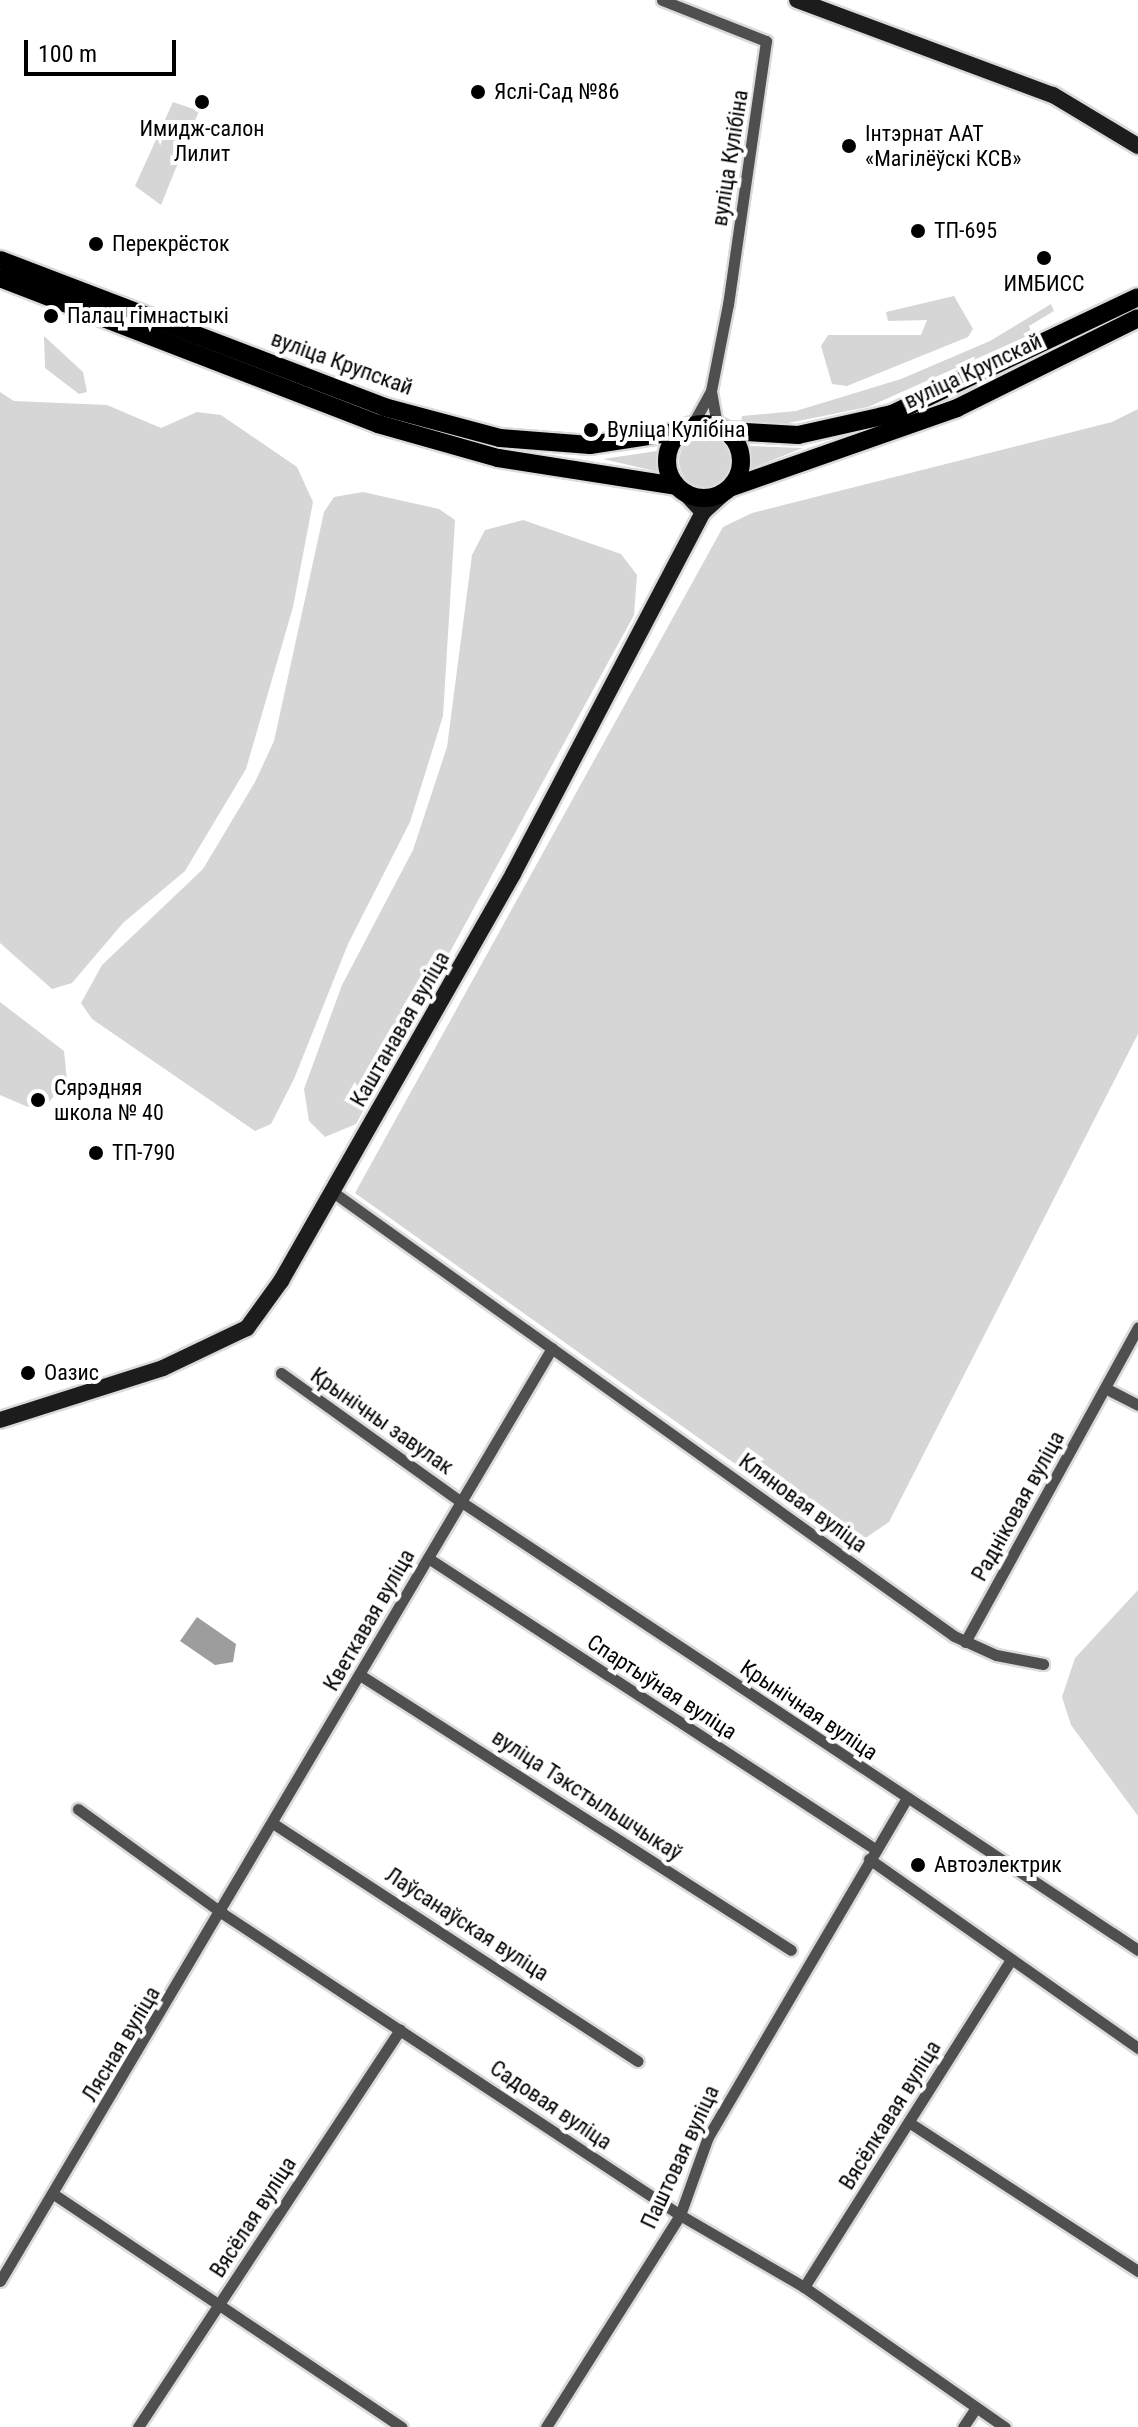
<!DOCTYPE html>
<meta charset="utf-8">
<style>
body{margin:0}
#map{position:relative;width:1138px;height:2427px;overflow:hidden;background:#fff;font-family:"Roboto Condensed",sans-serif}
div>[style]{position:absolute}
.green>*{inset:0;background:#d6d6d6}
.round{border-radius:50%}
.water>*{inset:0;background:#9d9d9d}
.roads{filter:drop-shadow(2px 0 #dbdbdb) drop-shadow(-2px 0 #dbdbdb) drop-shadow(0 2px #dbdbdb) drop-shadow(0 -2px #dbdbdb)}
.street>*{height:11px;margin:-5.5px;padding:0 5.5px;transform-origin:5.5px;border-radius:5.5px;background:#4f4f4f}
.secondary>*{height:16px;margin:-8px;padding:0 8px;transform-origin:8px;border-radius:8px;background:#1c1c1c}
.primary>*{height:18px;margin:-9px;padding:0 9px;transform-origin:9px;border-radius:9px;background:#000}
.primary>.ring{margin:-9px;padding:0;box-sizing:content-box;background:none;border:18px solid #000;border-radius:50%}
.dots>*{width:22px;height:22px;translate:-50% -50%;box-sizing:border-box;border:4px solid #fff;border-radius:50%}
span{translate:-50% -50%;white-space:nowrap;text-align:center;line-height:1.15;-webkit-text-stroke:8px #fff;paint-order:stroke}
.poi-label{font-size:22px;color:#000}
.left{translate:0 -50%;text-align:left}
.street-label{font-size:22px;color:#000}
.scale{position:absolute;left:24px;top:40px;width:152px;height:36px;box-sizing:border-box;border:4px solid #000;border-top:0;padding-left:10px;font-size:24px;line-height:28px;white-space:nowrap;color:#000;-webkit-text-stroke:6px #fff;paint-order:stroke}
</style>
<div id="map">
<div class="green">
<i style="clip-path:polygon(173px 102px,199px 111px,161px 205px,135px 186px)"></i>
<i style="clip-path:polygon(954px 296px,973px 329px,968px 337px,847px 386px,832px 384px,821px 346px,828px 335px,921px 335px,927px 320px,888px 321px,886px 312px)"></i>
<i style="clip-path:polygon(1051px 304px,1054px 311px,1029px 326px,1032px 334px,868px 407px,773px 426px,741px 423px,742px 416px,796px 411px,901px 379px,990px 341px)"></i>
<i style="clip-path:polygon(44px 336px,83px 372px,87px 392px,79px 394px,45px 368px)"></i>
<i style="clip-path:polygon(0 392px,14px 401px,107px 405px,161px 428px,197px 412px,221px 415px,297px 467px,313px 502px,293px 607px,246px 769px,185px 871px,123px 923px,72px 983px,52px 989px,0 943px)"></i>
<i style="clip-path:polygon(1138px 409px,1138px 1034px,889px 1522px,867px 1537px,842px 1540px,355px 1193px,723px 527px,752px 513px,1112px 422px)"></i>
<i class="round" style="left:679px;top:435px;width:52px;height:52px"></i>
<i style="clip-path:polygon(747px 446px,803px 448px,750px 469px)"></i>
<i style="clip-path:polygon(657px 451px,659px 472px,603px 459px)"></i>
<i style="clip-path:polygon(363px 492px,439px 509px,455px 520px,443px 716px,410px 822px,348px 944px,294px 1079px,271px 1124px,255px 1131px,92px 1019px,81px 1003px,102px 965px,203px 869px,255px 782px,274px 741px,324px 512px,334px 497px)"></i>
<i style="clip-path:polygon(523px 520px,621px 554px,637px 575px,634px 615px,356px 1124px,325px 1137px,309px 1121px,304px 1089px,342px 985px,413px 850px,447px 747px,472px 555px,485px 530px)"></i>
<i style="clip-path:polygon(0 1002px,64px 1051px,67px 1080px,48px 1103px,28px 1107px,0 1095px)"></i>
<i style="clip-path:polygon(1138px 1590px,1138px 1816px,1071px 1725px,1062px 1697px,1075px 1658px)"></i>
</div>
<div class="water">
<i style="clip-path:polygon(197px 1617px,236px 1644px,233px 1662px,215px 1665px,180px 1641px)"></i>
</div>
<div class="roads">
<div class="street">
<i style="left:662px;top:0;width:112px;rotate:21.5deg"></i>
<i style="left:766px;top:41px;width:266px;rotate:98.2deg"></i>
<i style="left:728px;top:304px;width:89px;rotate:101.1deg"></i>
<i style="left:711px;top:391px;width:39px;rotate:119deg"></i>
<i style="left:711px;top:391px;width:36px;rotate:80deg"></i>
<i style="left:333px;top:1192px;width:763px;rotate:35.56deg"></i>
<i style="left:954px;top:1636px;width:46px;rotate:24.3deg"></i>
<i style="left:996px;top:1655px;width:48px;rotate:10.8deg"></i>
<i style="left:281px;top:1373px;width:220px;rotate:35.6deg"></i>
<i style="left:460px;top:1501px;width:813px;rotate:33.51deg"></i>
<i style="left:1105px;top:1388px;width:37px;rotate:27deg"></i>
<i style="left:428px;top:1558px;width:533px;rotate:33.06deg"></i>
<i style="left:965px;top:1642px;width:359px;rotate:-61.2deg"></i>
<i style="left:360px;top:1675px;width:511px;rotate:32.54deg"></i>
<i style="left:78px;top:1809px;width:178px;rotate:35.8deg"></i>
<i style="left:222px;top:1913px;width:549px;rotate:33.4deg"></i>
<i style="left:680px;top:2215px;width:143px;rotate:30.1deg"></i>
<i style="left:804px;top:2287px;width:245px;rotate:34.9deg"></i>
<i style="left:274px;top:1824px;width:434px;rotate:33.1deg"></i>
<i style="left:869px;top:1859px;width:329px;rotate:35.1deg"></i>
<i style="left:910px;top:2123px;width:272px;rotate:33deg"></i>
<i style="left:55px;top:2195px;width:417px;rotate:33.8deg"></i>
<i style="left:0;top:2281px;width:1084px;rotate:-59.39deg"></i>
<i style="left:804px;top:2287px;width:383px;rotate:-57.7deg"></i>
<i style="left:138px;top:2427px;width:476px;rotate:-56.6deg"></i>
<i style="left:546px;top:2427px;width:251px;rotate:-57.7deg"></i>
<i style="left:680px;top:2215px;width:83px;rotate:-70.3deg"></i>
<i style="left:708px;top:2137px;width:392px;rotate:-59.6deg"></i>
<i style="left:963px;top:2427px;width:23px;rotate:-56deg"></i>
</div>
<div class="secondary">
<i style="left:797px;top:0;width:273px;rotate:20.4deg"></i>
<i style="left:1053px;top:95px;width:99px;rotate:31deg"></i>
<i style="left:686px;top:494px;width:25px;rotate:47deg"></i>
<i style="left:0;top:1420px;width:171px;rotate:-17.7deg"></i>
<i style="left:163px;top:1368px;width:93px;rotate:-25.5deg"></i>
<i style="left:247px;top:1328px;width:58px;rotate:-54.1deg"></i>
<i style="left:281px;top:1281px;width:468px;rotate:-60.3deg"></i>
<i style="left:513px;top:874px;width:409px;rotate:-62.3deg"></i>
<i style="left:703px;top:512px;width:25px;rotate:-42deg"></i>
</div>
<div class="primary">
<i style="left:0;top:260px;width:411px;rotate:20.9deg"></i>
<i style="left:384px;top:407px;width:120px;rotate:15deg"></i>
<i style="left:500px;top:438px;width:90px;rotate:4.4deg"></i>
<i style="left:590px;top:445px;width:93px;rotate:-8.7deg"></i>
<i style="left:0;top:278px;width:405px;rotate:21.1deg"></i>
<i style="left:378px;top:424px;width:125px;rotate:15.8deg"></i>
<i style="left:498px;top:458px;width:180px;rotate:8.9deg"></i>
<i class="ring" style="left:667px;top:424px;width:56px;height:56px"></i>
<i style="left:728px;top:431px;width:70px;rotate:3.3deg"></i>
<i style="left:798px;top:435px;width:96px;rotate:-12.6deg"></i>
<i style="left:892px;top:414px;width:272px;rotate:-25.4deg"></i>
<i style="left:732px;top:487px;width:238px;rotate:-19.3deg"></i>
<i style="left:957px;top:408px;width:202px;rotate:-26.4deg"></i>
</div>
</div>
<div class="dots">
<i style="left:478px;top:92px;background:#000"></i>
<i style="left:202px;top:102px;background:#000"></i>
<i style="left:849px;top:146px;background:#000"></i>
<i style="left:918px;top:231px;background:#000"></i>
<i style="left:96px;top:244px;background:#000"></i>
<i style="left:1044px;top:258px;background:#000"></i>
<i style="left:51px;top:316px;background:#000"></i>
<i style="left:591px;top:430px;background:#000"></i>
<i style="left:38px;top:1100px;background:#000"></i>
<i style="left:96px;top:1153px;background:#000"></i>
<i style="left:28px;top:1373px;background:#000"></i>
<i style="left:918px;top:1865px;background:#000"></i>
</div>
<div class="poi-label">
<span class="left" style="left:494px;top:92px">Яслі-Сад №86</span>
<span style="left:202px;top:141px">Имидж-салон<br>Лилит</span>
<span class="left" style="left:865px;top:146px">Інтэрнат ААТ<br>«Магілёўскі КСВ»</span>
<span class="left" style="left:934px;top:231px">ТП-695</span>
<span class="left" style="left:112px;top:244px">Перекрёсток</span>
<span style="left:1044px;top:284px">ИМБИСС</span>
<span class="left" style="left:67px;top:316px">Палац гімнастыкі</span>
<span class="left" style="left:607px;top:430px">Вуліца Кулібіна</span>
<span class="left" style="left:54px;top:1100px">Сярэдняя<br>школа № 40</span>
<span class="left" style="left:112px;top:1153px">ТП-790</span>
<span class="left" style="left:44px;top:1373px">Оазис</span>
<span class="left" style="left:934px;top:1865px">Автоэлектрик</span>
</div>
<div class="street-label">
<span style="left:730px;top:158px;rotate:-81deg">вуліца Кулібіна</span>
<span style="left:342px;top:363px;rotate:20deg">вуліца Крупскай</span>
<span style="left:973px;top:371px;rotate:-25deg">вуліца Крупскай</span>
<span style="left:400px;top:1029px;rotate:-60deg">Каштанавая вуліца</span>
<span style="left:382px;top:1421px;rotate:35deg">Крынічны завулак</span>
<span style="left:803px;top:1503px;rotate:36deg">Кляновая вуліца</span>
<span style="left:1018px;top:1506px;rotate:-61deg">Радніковая вуліца</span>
<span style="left:369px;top:1620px;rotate:-60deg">Кветкавая вуліца</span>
<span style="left:662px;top:1687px;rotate:33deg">Спартыўная вуліца</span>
<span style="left:809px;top:1710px;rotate:34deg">Крынічная вуліца</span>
<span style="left:587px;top:1795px;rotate:33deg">вуліца Тэкстыльшчыкаў</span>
<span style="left:467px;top:1924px;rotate:33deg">Лаўсанаўская вуліца</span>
<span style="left:121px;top:2044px;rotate:-59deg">Лясная вуліца</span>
<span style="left:551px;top:2105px;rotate:34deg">Садовая вуліца</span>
<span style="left:890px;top:2115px;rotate:-58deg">Вясёлкавая вуліца</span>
<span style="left:680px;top:2157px;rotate:-65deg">Паштовая вуліца</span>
<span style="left:253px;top:2217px;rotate:-57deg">Вясёлая вуліца</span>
</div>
<div class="scale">100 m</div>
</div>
